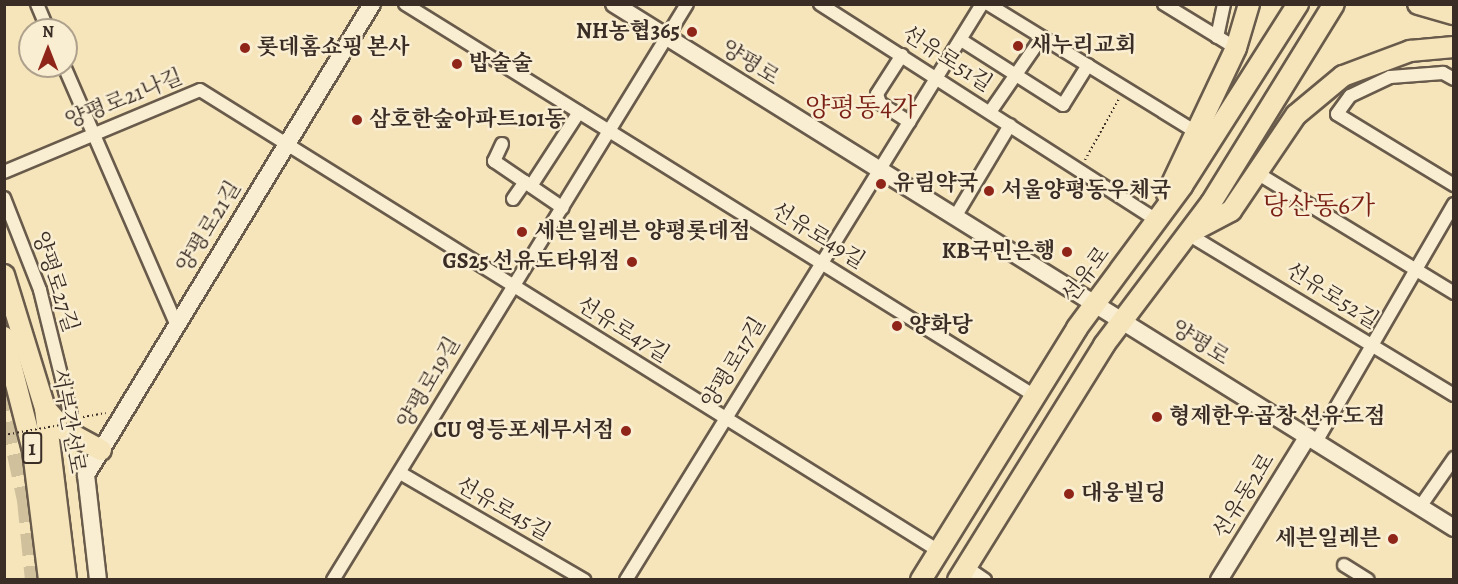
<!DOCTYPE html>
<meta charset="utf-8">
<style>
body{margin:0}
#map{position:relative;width:1458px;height:584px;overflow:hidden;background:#f6e5ba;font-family:Alegreya,"Noto Serif KR",serif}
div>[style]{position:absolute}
.highway-tunnel>*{height:22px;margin-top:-11px;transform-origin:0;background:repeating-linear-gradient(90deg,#d0c09c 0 22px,transparent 0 33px)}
.path>*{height:2px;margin-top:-1px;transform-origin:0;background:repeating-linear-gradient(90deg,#3a2d26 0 1.5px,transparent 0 4.5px)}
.roads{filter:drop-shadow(2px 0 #695b4b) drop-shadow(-2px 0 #695b4b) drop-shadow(0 2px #695b4b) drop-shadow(0 -2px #695b4b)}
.street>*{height:12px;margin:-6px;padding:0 6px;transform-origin:6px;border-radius:6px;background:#f9eed2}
.secondary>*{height:16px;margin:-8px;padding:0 8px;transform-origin:8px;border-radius:8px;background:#f9eed2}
.primary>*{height:20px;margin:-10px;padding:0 10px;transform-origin:10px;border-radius:10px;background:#f6e5ba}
.path-bridge>*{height:2px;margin-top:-1px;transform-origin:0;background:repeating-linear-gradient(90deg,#3a2d26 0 1.5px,transparent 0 4.5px)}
.dots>*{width:16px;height:16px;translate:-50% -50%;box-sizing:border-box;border:3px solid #f9eed2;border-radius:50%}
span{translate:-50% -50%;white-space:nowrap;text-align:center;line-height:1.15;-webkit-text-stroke:5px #f9eed2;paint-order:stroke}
.shield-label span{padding:2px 4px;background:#f9eed2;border:2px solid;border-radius:4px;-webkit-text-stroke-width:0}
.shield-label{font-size:21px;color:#3a2d26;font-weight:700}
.poi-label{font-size:22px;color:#3a2d26;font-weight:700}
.right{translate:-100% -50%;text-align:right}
.left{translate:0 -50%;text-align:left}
.street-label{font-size:22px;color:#3a2d26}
.quarter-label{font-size:26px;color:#7a1f14}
.frame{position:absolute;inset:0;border:6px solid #3a2d26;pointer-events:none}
.north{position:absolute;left:18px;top:18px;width:60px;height:60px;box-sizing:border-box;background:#f9eed2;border:2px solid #ada18d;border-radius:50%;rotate:0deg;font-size:16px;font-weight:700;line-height:24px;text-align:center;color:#3a2d26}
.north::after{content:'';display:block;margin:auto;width:21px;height:27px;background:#8f2418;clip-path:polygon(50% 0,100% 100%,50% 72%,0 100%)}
</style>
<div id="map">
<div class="highway-tunnel">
<i style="left:25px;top:371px;width:72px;rotate:75.6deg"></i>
<i style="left:4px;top:389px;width:114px;rotate:77.8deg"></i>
<i style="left:28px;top:500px;width:80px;rotate:84.3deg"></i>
</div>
<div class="path">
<i style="left:1085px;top:160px;width:70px;rotate:-60.9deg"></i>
<i style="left:83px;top:417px;width:23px;rotate:-10deg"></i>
</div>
<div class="roads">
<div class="street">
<i style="left:37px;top:4px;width:28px;rotate:67deg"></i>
<i style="left:405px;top:4px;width:742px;rotate:31.89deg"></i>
<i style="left:820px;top:4px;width:400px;rotate:32.7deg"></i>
<i style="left:988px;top:4px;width:241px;rotate:31.6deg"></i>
<i style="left:1164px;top:4px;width:84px;rotate:31.4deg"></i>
<i style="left:1217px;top:37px;width:34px;rotate:-78deg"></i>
<i style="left:961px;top:40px;width:121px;rotate:32.5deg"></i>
<i style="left:1063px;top:105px;width:47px;rotate:-58deg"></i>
<i style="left:902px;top:55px;width:46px;rotate:122.7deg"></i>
<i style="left:877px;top:94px;width:9px;rotate:72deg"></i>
<i style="left:880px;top:103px;width:35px;rotate:33deg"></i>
<i style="left:64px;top:66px;width:281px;rotate:66.5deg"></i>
<i style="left:1454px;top:79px;width:13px;rotate:-151deg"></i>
<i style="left:1443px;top:73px;width:53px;rotate:175.7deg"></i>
<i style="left:1390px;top:77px;width:44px;rotate:154.6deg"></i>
<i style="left:1350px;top:96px;width:22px;rotate:126deg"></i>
<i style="left:1337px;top:114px;width:137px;rotate:31.3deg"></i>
<i style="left:990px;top:112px;width:91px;rotate:-55.3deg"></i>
<i style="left:502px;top:144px;width:19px;rotate:115deg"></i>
<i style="left:494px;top:161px;width:83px;rotate:34.3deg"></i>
<i style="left:4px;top:172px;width:212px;rotate:-22.7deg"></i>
<i style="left:200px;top:90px;width:871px;rotate:31.96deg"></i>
<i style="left:1257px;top:173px;width:231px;rotate:31.3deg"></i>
<i style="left:531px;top:186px;width:88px;rotate:-57deg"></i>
<i style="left:4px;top:198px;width:99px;rotate:68.6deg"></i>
<i style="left:40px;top:290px;width:129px;rotate:76.1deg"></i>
<i style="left:513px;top:199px;width:21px;rotate:-55deg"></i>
<i style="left:955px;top:217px;width:107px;rotate:-59.1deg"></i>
<i style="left:1188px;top:234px;width:311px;rotate:31.2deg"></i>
<i style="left:1316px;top:442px;width:275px;rotate:-59.9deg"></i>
<i style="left:402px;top:474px;width:211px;rotate:30.2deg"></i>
<i style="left:1420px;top:507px;width:60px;rotate:-55.2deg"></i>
<i style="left:1344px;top:565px;width:28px;rotate:32deg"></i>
<i style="left:966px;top:567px;width:23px;rotate:34deg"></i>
<i style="left:333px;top:580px;width:676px;rotate:-58.43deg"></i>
<i style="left:626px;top:580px;width:677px;rotate:-58.28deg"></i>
</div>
<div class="secondary">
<i style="left:614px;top:4px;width:990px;rotate:31.96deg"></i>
<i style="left:98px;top:580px;width:106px;rotate:-96.5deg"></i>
<i style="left:86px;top:475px;width:551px;rotate:-58.73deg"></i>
<i style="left:1219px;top:580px;width:169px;rotate:-58.3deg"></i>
</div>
<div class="primary">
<i style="left:1418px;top:4px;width:37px;rotate:16deg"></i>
<i style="left:1167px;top:194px;width:161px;rotate:-64.7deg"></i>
<i style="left:1236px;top:48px;width:46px;rotate:-73.5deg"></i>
<i style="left:1193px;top:231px;width:43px;rotate:-27.8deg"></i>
<i style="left:1231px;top:211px;width:116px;rotate:-55.9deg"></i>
<i style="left:1296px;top:115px;width:61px;rotate:-39.7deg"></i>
<i style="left:1343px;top:76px;width:72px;rotate:-20.5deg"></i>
<i style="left:1410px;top:51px;width:44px;rotate:-5.2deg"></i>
<i style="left:4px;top:275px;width:139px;rotate:72.9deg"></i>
<i style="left:45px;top:408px;width:173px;rotate:83deg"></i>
<i style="left:4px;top:337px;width:118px;rotate:75.7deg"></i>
<i style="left:33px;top:451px;width:130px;rotate:82.9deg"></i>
<i style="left:45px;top:408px;width:29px;rotate:49deg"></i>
<i style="left:64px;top:430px;width:42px;rotate:28.4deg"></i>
<i style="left:921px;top:580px;width:296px;rotate:-58.2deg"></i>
<i style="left:1077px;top:328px;width:177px;rotate:-53.5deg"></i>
<i style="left:1182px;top:186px;width:216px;rotate:-57.5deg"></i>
<i style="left:958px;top:580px;width:277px;rotate:-58.1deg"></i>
<i style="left:1104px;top:345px;width:178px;rotate:-53deg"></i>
<i style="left:1211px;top:203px;width:234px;rotate:-58.3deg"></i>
</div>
</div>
<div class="path-bridge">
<i style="left:4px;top:435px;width:80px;rotate:-10deg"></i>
</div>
<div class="dots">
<i style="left:692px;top:32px;background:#8f2418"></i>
<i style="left:1018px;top:46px;background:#8f2418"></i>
<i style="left:245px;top:48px;background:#8f2418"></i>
<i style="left:457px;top:64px;background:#8f2418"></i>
<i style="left:357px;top:120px;background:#8f2418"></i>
<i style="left:881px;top:184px;background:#8f2418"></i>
<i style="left:989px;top:191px;background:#8f2418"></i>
<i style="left:522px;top:232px;background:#8f2418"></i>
<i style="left:1067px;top:252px;background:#8f2418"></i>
<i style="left:632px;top:262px;background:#8f2418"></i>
<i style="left:897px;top:326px;background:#8f2418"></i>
<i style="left:1157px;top:417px;background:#8f2418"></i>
<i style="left:626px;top:431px;background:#8f2418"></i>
<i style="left:1069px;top:494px;background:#8f2418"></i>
<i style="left:1393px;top:539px;background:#8f2418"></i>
</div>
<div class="shield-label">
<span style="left:32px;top:448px">1</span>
</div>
<div class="poi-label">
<span class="right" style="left:680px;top:32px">NH농협365</span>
<span class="left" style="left:1030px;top:46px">새누리교회</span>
<span class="left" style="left:257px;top:48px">롯데홈쇼핑 본사</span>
<span class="left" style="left:469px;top:64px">밥술술</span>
<span class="left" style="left:369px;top:120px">삼호한숲아파트101동</span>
<span class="left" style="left:893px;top:184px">유림약국</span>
<span class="left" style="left:1001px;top:191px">서울양평동우체국</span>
<span class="left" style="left:534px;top:232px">세븐일레븐 양평롯데점</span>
<span class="right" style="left:1055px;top:252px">KB국민은행</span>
<span class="right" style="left:620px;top:262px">GS25 선유도타워점</span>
<span class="left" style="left:909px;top:326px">양화당</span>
<span class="left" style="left:1169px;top:417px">형제한우곱창 선유도점</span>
<span class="right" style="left:614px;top:431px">CU 영등포세무서점</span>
<span class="left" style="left:1081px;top:494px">대웅빌딩</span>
<span class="right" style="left:1381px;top:539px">세븐일레븐</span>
</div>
<div class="street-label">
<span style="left:947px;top:59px;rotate:33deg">선유로51길</span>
<span style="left:750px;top:63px;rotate:32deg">양평로</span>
<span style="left:124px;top:99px;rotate:-22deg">양평로21나길</span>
<span style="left:209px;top:227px;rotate:-59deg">양평로21길</span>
<span style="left:818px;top:236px;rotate:32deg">선유로49길</span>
<span style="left:1086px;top:275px;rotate:-53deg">선유로</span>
<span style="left:55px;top:282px;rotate:72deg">양평로27길</span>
<span style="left:1332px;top:296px;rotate:32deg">선유로52길</span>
<span style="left:623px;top:330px;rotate:32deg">선유로47길</span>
<span style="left:1200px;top:343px;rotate:32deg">양평로</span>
<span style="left:734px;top:363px;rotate:-59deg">양평로17길</span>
<span style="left:429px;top:383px;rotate:-60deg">양평로19길</span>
<span style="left:68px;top:421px;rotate:80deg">서부간선로</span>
<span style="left:1244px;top:496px;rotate:-58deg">선유동2로</span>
<span style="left:503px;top:509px;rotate:30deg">선유로45길</span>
</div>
<div class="quarter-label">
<span style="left:861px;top:108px">양평동4가</span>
<span style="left:1319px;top:206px">당산동6가</span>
</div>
<div class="frame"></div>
<div class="north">N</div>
</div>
